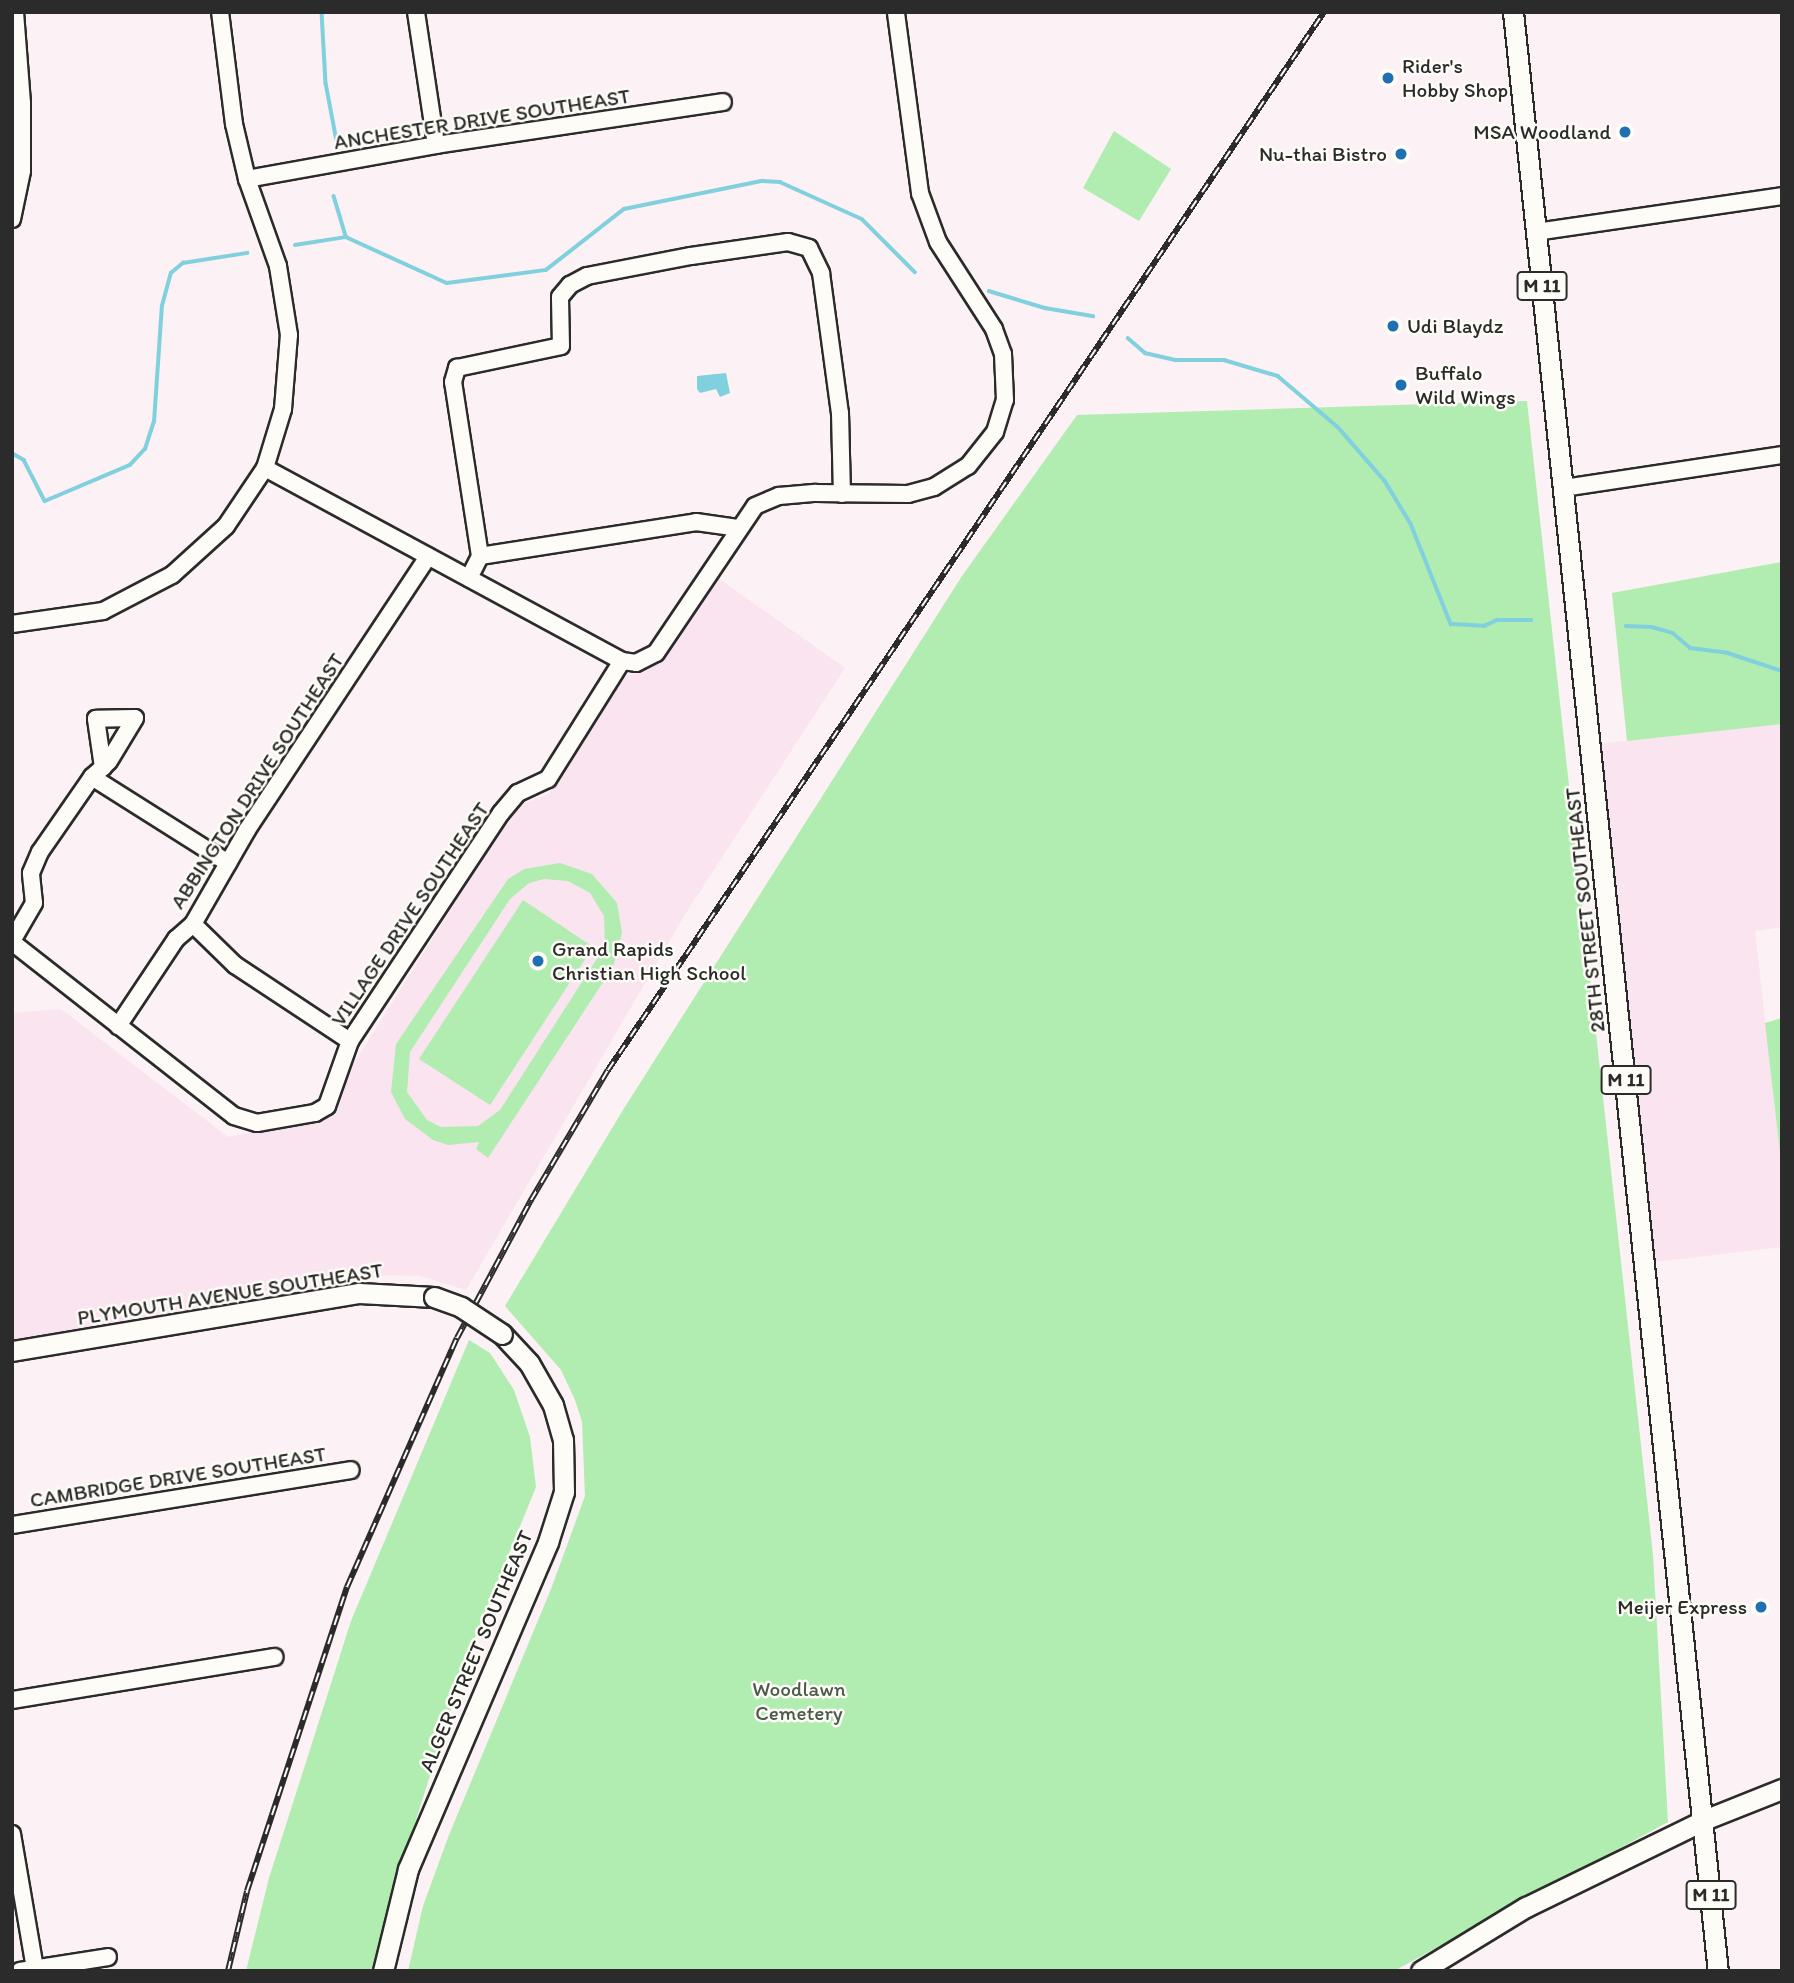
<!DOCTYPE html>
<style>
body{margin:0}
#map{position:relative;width:1794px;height:1983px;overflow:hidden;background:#fcf1f4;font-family:Itim,sans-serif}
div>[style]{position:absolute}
.built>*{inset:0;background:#fae4f0}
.green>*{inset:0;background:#b1ecb1}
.water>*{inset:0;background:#81d0de}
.stream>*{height:3.5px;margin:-1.75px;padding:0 1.75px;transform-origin:1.75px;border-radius:1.75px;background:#81d0de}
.roads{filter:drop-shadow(2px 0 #2b2b2b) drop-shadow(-2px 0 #2b2b2b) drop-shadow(0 2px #2b2b2b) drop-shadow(0 -2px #2b2b2b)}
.minor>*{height:16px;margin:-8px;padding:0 8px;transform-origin:8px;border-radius:8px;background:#fdfcf7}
.major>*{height:19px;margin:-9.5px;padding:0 9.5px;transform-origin:9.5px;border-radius:9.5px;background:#fdfcf7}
.rail>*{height:6px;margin-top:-3px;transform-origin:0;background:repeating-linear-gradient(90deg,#fdfcf7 0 10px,#2b2b2b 0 20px);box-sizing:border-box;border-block:2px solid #2b2b2b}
.bridges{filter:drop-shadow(2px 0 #2b2b2b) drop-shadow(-2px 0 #2b2b2b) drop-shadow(0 2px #2b2b2b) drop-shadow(0 -2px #2b2b2b)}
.major-bridge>*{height:19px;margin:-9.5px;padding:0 9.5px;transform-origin:9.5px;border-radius:9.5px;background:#fdfcf7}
.dots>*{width:19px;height:19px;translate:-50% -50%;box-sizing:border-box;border:4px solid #fdfcf7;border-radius:50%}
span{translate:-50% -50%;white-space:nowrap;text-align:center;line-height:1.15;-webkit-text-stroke:5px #fdfcf7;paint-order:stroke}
.shield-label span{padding:2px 5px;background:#fdfcf7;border:2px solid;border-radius:5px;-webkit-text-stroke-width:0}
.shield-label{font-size:19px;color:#2b2b2b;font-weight:700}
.poi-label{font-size:21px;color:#2b2b2b}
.left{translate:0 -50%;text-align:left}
.right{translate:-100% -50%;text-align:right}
.street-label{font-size:21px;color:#2b2b2b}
.park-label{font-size:21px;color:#4c5b4c}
.frame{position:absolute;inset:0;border:14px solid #2b2b2b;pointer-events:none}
</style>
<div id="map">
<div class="built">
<i style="clip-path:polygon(717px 577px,845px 668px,686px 913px,466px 1290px,420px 1276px,389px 1275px,12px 1343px,12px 1013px,61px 1009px,228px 1137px,336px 1115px,349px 1071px,516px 806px,549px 794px,623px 678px,661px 663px)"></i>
<i style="clip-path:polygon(1782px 724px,1782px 927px,1755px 931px,1782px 1170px,1782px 1247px,1654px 1262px,1597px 744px)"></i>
</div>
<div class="green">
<i style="clip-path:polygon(1114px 131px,1171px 169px,1139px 221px,1083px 188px)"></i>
<i style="clip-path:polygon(1527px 401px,1653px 1555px,1668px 1822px,1394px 1971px,408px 1971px,423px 1906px,449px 1835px,551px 1589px,585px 1496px,582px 1422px,575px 1400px,561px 1370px,505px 1306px,623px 1110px,962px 576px,1077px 415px)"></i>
<i style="clip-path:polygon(1782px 562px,1782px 724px,1627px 741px,1612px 593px)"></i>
<i style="clip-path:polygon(evenodd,560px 863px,592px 874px,617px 903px,622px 933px,613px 967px,488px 1158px,476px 1149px,479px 1142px,448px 1145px,433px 1140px,405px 1119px,391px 1092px,396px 1044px,508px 879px,524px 869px,560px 863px,544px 879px,568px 881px,590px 893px,604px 916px,605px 946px,500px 1110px,478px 1126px,441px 1127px,427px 1120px,407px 1092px,410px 1052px,510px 899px,529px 883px,544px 879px)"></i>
<i style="clip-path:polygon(523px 900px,593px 947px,490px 1105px,419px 1059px)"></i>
<i style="clip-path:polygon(1782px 1018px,1782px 1170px,1765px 1023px)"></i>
<i style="clip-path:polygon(469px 1340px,490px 1353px,514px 1390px,530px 1437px,536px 1487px,469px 1652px,391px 1899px,374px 1971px,246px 1971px,269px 1878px,351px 1621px)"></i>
</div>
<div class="water">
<i style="clip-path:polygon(726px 373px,730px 393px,720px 397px,716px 389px,700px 393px,697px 389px,697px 376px)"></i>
</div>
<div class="stream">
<i style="left:322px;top:12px;width:71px;rotate:86.8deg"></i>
<i style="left:326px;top:83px;width:59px;rotate:79.3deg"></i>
<i style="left:334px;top:196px;width:42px;rotate:73.3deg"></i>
<i style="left:295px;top:245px;width:52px;rotate:-8.9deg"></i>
<i style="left:346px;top:237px;width:111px;rotate:24.5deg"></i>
<i style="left:447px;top:283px;width:100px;rotate:-7.5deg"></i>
<i style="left:546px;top:270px;width:99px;rotate:-38deg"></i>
<i style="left:624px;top:209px;width:141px;rotate:-11.5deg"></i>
<i style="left:762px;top:181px;width:18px;rotate:3deg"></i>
<i style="left:780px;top:182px;width:90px;rotate:24.3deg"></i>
<i style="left:862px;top:219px;width:75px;rotate:45deg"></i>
<i style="left:989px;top:291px;width:59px;rotate:16.9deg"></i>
<i style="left:1045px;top:308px;width:49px;rotate:9.5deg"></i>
<i style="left:1128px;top:338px;width:23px;rotate:41deg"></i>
<i style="left:1145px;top:353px;width:32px;rotate:13deg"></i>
<i style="left:1176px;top:360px;width:48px"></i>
<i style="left:1224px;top:360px;width:56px;rotate:16.5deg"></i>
<i style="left:1278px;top:376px;width:79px;rotate:40.4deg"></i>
<i style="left:1338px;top:427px;width:72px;rotate:49deg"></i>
<i style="left:1385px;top:481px;width:50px;rotate:58.8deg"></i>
<i style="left:1411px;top:524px;width:108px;rotate:68.2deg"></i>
<i style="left:1451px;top:624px;width:33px;rotate:3deg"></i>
<i style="left:1484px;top:626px;width:14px;rotate:-25deg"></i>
<i style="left:1497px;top:620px;width:34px"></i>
<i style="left:12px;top:453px;width:14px;rotate:30deg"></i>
<i style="left:24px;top:460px;width:46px;rotate:62.9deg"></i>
<i style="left:45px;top:501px;width:92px;rotate:-23deg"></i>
<i style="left:130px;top:465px;width:22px;rotate:-47deg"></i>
<i style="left:145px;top:449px;width:28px;rotate:-72deg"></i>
<i style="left:154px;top:422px;width:116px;rotate:-86.1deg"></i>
<i style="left:162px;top:306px;width:34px;rotate:-75deg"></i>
<i style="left:171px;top:273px;width:16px;rotate:-40deg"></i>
<i style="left:183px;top:263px;width:65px;rotate:-8.9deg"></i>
<i style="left:1626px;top:626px;width:26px;rotate:2deg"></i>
<i style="left:1652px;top:627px;width:22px;rotate:16deg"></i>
<i style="left:1673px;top:633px;width:23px;rotate:41deg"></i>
<i style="left:1690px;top:648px;width:38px;rotate:7deg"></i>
<i style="left:1728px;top:653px;width:57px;rotate:18.4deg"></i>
</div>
<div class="roads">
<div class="minor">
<i style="left:416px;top:12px;width:134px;rotate:81.4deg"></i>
<i style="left:247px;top:179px;width:192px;rotate:-10.2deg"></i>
<i style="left:436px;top:145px;width:290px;rotate:-8.5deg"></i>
<i style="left:12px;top:219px;width:49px;rotate:-78.2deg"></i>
<i style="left:22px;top:171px;width:68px;rotate:-90deg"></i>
<i style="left:22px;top:103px;width:91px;rotate:-94.4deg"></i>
<i style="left:1536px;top:232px;width:249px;rotate:-8.3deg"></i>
<i style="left:265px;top:468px;width:406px;rotate:28.4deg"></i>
<i style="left:622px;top:661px;width:14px;rotate:8deg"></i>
<i style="left:636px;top:663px;width:22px;rotate:-27deg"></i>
<i style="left:656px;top:653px;width:177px;rotate:-56deg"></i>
<i style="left:755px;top:506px;width:26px;rotate:-23deg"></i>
<i style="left:779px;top:496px;width:37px;rotate:-5deg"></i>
<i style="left:816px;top:493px;width:92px;rotate:0.6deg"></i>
<i style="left:908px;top:494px;width:27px;rotate:-15deg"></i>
<i style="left:934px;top:487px;width:40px;rotate:-32deg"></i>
<i style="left:968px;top:466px;width:43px;rotate:-51.5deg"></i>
<i style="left:995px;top:432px;width:34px;rotate:-73deg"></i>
<i style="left:1005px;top:400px;width:46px;rotate:-92.5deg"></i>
<i style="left:1003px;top:354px;width:27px;rotate:-110deg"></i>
<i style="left:994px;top:329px;width:103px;rotate:-122.8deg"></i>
<i style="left:938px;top:242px;width:52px;rotate:-110.2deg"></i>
<i style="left:920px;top:193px;width:183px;rotate:-97.6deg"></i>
<i style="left:1564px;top:488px;width:220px;rotate:-8.6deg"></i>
<i style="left:480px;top:556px;width:176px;rotate:-98.8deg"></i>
<i style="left:453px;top:382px;width:15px;rotate:-74deg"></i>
<i style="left:457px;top:368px;width:106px;rotate:-11.9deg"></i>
<i style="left:561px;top:346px;width:49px;rotate:-91.2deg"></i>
<i style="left:560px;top:297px;width:16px;rotate:-50deg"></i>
<i style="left:570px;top:285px;width:19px;rotate:-28deg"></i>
<i style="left:587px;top:276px;width:106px;rotate:-10.9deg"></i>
<i style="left:691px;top:256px;width:98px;rotate:-8.2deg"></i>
<i style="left:788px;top:242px;width:22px;rotate:16deg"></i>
<i style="left:809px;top:248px;width:28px;rotate:64deg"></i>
<i style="left:821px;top:273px;width:141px;rotate:82.3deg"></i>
<i style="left:840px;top:413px;width:81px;rotate:88.6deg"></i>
<i style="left:469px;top:578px;width:25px;rotate:-63deg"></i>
<i style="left:480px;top:556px;width:219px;rotate:-8.9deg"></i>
<i style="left:696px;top:522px;width:42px;rotate:8.1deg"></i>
<i style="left:12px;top:624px;width:92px;rotate:-8.1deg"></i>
<i style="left:103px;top:611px;width:78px;rotate:-27.6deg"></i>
<i style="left:172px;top:575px;width:73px;rotate:-42.2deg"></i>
<i style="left:226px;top:526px;width:70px;rotate:-56.1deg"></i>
<i style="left:265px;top:468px;width:62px;rotate:-73deg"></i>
<i style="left:283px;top:409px;width:74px;rotate:-85.4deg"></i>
<i style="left:289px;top:335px;width:70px;rotate:-99.1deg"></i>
<i style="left:278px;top:266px;width:92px;rotate:-109.6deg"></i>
<i style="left:247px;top:179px;width:57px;rotate:-103.3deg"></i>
<i style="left:234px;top:124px;width:113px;rotate:-97.1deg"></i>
<i style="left:92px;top:777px;width:161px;rotate:32.3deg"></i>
<i style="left:193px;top:924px;width:59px;rotate:44.3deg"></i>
<i style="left:235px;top:965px;width:138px;rotate:33.5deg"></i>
<i style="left:12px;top:941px;width:44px;rotate:-59.9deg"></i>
<i style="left:34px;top:903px;width:30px;rotate:-96deg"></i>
<i style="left:31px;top:873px;width:23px;rotate:-67deg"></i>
<i style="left:40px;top:852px;width:91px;rotate:-55.3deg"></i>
<i style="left:92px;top:777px;width:15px;rotate:-42deg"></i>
<i style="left:103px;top:767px;width:8px;rotate:-45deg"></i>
<i style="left:109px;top:761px;width:50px;rotate:-58.8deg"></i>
<i style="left:135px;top:718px;width:39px;rotate:179deg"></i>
<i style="left:96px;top:719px;width:49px;rotate:81.7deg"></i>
<i style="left:12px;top:942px;width:282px;rotate:38.1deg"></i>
<i style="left:234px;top:1116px;width:24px;rotate:17deg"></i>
<i style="left:257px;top:1123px;width:59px;rotate:-9.8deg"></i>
<i style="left:315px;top:1113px;width:14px;rotate:-30deg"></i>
<i style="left:327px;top:1106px;width:69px;rotate:-70.5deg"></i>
<i style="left:350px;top:1041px;width:273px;rotate:-56.5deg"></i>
<i style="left:501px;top:813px;width:26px;rotate:-50deg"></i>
<i style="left:518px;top:793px;width:33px;rotate:-25deg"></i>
<i style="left:548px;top:779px;width:139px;rotate:-57.9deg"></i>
<i style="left:118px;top:1026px;width:105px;rotate:-56.3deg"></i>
<i style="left:176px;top:939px;width:23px;rotate:-41deg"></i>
<i style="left:193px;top:924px;width:108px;rotate:-60.1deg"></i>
<i style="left:247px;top:830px;width:328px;rotate:-56.5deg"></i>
<i style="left:12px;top:1525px;width:343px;rotate:-9.2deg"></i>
<i style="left:12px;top:1700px;width:266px;rotate:-9.3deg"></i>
<i style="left:12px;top:1834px;width:137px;rotate:80.3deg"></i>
<i style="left:20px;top:1971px;width:89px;rotate:-9deg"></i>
</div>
<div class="major">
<i style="left:1513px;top:12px;width:1970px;rotate:84.03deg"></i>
<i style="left:12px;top:1351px;width:352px;rotate:-9.5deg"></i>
<i style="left:359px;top:1293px;width:75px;rotate:3.1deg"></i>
<i style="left:383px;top:1971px;width:105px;rotate:-76.2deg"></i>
<i style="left:408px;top:1869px;width:356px;rotate:-66.8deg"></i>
<i style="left:548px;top:1542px;width:52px;rotate:-72.3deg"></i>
<i style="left:564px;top:1492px;width:52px;rotate:-91.1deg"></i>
<i style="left:563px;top:1440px;width:36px;rotate:-106deg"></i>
<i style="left:553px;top:1405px;width:48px;rotate:-119.7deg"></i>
<i style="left:529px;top:1363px;width:40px;rotate:-133deg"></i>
<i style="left:1421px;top:1971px;width:123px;rotate:-31.4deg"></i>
<i style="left:1526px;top:1907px;width:198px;rotate:-26deg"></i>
<i style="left:1704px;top:1820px;width:84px;rotate:-21.7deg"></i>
</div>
</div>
<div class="rail">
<i style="left:228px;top:1971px;width:82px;rotate:-76.6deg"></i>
<i style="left:247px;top:1891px;width:320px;rotate:-71.8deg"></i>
<i style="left:347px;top:1587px;width:272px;rotate:-66.2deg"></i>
<i style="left:457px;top:1338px;width:157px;rotate:-61.8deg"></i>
<i style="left:531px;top:1200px;width:151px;rotate:-59.4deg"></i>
<i style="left:608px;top:1070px;width:1278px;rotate:-55.91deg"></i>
</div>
<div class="bridges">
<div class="major-bridge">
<i style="left:434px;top:1297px;width:29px;rotate:20deg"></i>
<i style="left:461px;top:1307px;width:49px;rotate:33.4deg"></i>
</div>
</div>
<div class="dots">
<i style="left:1388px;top:78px;background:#1f6fb2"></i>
<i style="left:1625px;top:132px;background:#1f6fb2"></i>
<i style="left:1401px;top:154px;background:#1f6fb2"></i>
<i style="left:1393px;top:326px;background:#1f6fb2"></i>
<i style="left:1401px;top:385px;background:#1f6fb2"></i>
<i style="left:538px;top:961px;background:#1f6fb2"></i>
<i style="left:1761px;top:1607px;background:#1f6fb2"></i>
</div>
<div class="shield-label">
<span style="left:1542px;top:286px">M 11</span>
<span style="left:1626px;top:1080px">M 11</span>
<span style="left:1711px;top:1895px">M 11</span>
</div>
<div class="poi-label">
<span class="left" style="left:1402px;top:78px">Rider's<br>Hobby Shop</span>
<span class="right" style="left:1611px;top:132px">MSA Woodland</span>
<span class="right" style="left:1387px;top:154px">Nu-thai Bistro</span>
<span class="left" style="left:1407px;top:326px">Udi Blaydz</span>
<span class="left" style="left:1415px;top:385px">Buffalo<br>Wild Wings</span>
<span class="left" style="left:552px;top:961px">Grand Rapids<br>Christian High School</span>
<span class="right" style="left:1747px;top:1607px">Meijer Express</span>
</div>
<div class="street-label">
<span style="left:482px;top:119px;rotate:-9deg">ANCHESTER DRIVE SOUTHEAST</span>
<span style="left:257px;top:781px;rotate:-57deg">ABBINGTON DRIVE SOUTHEAST</span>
<span style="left:1585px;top:910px;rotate:-96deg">28TH STREET SOUTHEAST</span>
<span style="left:410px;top:914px;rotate:-56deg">VILLAGE DRIVE SOUTHEAST</span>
<span style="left:230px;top:1294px;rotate:-9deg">PLYMOUTH AVENUE SOUTHEAST</span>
<span style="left:178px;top:1477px;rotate:-9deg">CAMBRIDGE DRIVE SOUTHEAST</span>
<span style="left:476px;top:1651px;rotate:-67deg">ALGER STREET SOUTHEAST</span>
</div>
<div class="park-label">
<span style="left:799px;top:1701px">Woodlawn<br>Cemetery</span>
</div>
<div class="frame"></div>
</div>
